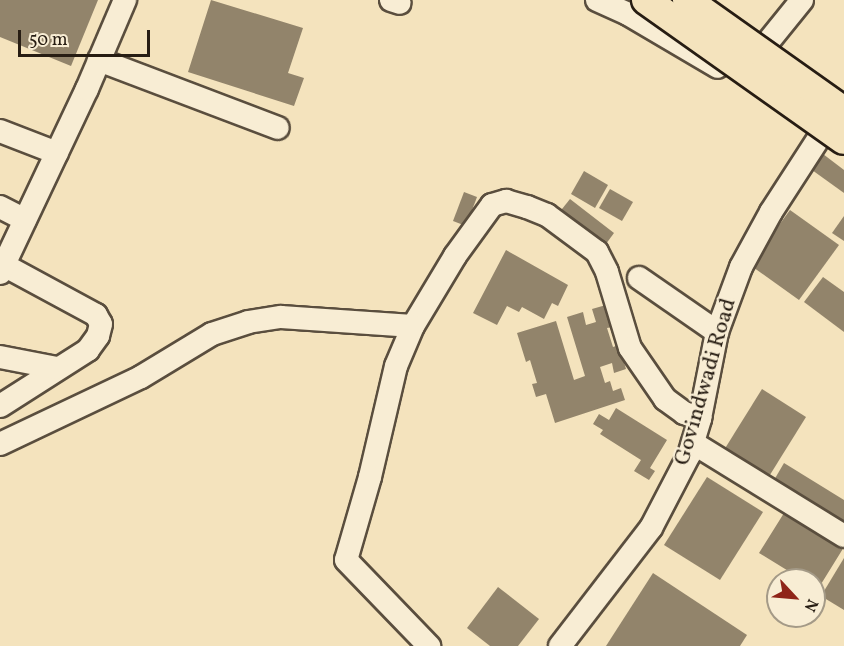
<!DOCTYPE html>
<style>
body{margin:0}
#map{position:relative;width:844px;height:646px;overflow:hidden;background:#f4e3bd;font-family:Vollkorn,serif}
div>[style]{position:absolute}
.building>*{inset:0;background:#92846b}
.roads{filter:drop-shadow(2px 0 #5a4e3e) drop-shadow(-2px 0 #5a4e3e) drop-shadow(0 2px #5a4e3e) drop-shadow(0 -2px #5a4e3e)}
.minor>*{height:22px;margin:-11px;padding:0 11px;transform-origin:11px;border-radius:11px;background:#f8edd4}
.bridges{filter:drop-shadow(2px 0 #271d13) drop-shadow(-2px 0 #271d13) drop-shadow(0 2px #271d13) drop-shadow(0 -2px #271d13)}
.major-bridge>*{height:28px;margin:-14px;padding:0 14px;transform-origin:14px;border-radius:14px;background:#f4e3bd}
span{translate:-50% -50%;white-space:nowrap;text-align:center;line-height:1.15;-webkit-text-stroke:4.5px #f8edd4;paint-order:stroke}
.street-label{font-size:22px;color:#271d13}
.north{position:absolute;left:766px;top:568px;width:60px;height:60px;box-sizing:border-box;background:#f8edd4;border:2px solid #a49a87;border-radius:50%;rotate:116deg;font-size:16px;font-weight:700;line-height:24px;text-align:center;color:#271d13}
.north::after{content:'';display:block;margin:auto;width:21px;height:27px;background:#8f2418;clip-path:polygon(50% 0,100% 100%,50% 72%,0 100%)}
.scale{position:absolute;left:18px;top:30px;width:132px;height:27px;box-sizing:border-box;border:3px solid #271d13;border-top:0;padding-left:8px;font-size:18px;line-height:21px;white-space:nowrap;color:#271d13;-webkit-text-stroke:4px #f8edd4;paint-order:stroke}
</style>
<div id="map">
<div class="building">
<i style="clip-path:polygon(0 0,98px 0,71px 66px,0 37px)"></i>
<i style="clip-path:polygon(211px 0,303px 28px,288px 73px,304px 78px,294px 106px,188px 72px)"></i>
<i style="clip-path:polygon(823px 154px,844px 170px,844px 193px,812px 170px)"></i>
<i style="clip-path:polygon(584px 171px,608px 185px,595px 208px,571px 194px)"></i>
<i style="clip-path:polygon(610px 189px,633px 202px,622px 221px,599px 208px)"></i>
<i style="clip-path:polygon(464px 192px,477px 197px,466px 226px,453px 221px)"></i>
<i style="clip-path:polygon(570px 199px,614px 233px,603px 248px,558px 214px)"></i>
<i style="clip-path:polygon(790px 210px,839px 245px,799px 300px,750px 265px)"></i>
<i style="clip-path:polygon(844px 216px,844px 241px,832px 233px)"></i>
<i style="clip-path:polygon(506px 250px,568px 285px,558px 306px,552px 303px,544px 319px,522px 307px,519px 312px,507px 306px,497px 325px,473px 313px)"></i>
<i style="clip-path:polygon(823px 277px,844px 292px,844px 332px,804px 302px)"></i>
<i style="clip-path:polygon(606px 305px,613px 327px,607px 328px,613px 347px,619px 345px,626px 369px,614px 373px,612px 363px,600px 367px,605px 383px,610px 381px,613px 391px,621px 388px,625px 400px,555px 423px,546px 394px,536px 397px,532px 384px,537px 383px,530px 360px,526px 362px,517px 333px,556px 321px,574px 380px,585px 376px,567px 317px,583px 312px,586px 325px,596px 322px,592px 309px)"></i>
<i style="clip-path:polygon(762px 389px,806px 417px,768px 478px,724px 450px)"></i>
<i style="clip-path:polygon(616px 408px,667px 440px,650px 468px,655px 471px,649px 480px,634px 471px,641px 460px,600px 434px,603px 430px,593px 424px,599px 414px,609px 420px)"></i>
<i style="clip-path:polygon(784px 463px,844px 500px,844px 532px,770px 487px)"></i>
<i style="clip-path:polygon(707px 477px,763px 512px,720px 580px,664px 545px)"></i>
<i style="clip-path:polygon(789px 505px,844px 547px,818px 589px,814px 587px,814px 580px,803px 580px,759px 553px)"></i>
<i style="clip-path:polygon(844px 558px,844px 610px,821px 596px)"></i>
<i style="clip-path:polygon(653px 573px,747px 635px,740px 646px,606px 646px)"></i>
<i style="clip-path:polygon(498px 587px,539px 619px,518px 646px,490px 646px,467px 628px)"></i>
</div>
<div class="roads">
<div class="minor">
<i style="left:391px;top:0;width:9px;rotate:18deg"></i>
<i style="left:597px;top:0;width:34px;rotate:24deg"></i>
<i style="left:628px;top:14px;width:104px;rotate:30.5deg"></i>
<i style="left:768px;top:42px;width:54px;rotate:-51deg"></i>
<i style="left:99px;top:60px;width:191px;rotate:20.8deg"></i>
<i style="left:0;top:131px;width:61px;rotate:21.1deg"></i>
<i style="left:0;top:207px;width:28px;rotate:27deg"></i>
<i style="left:0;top:263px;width:109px;rotate:28.4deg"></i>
<i style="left:96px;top:315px;width:10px;rotate:61deg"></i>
<i style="left:101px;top:324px;width:12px;rotate:104deg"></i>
<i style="left:98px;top:336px;width:17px;rotate:126deg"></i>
<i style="left:88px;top:350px;width:104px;rotate:147.5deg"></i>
<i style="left:0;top:273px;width:204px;rotate:-64.7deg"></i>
<i style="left:87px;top:89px;width:97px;rotate:-66.9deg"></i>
<i style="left:639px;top:278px;width:95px;rotate:34.7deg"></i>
<i style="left:413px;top:326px;width:82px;rotate:-59deg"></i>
<i style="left:455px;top:256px;width:63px;rotate:-54deg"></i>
<i style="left:492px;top:205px;width:15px;rotate:-16deg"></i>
<i style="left:506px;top:201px;width:22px;rotate:16deg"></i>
<i style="left:527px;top:207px;width:22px;rotate:22deg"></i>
<i style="left:547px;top:215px;width:62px;rotate:36.5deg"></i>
<i style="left:597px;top:252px;width:22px;rotate:63deg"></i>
<i style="left:607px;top:272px;width:79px;rotate:73.2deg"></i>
<i style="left:630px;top:348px;width:62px;rotate:55.5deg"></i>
<i style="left:665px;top:399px;width:24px;rotate:36deg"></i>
<i style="left:684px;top:413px;width:17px;rotate:17deg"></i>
<i style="left:0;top:357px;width:58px;rotate:10.9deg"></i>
<i style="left:693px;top:443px;width:177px;rotate:31.6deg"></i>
<i style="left:0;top:444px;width:156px;rotate:-25.4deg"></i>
<i style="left:141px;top:377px;width:83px;rotate:-31.2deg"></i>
<i style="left:212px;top:334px;width:38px;rotate:-18deg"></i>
<i style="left:248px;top:322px;width:33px;rotate:-9deg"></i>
<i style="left:281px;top:317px;width:132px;rotate:3.9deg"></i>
<i style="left:413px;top:326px;width:43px;rotate:113deg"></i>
<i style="left:396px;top:366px;width:114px;rotate:103.2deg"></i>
<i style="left:370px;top:477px;width:86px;rotate:106.1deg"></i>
<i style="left:346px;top:560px;width:120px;rotate:46deg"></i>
<i style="left:560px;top:646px;width:149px;rotate:-52.4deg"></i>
<i style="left:651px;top:528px;width:82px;rotate:-62.5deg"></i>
<i style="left:689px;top:455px;width:39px;rotate:-73deg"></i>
<i style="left:700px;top:418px;width:88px;rotate:-78.8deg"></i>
<i style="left:717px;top:332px;width:69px;rotate:-69.7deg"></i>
<i style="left:741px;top:267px;width:63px;rotate:-61.4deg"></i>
<i style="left:771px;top:212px;width:118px;rotate:-57.1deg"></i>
</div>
</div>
<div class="bridges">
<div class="major-bridge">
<i style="left:646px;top:0;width:242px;rotate:35.3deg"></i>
<i style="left:687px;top:0;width:192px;rotate:35.3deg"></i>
</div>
</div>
<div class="street-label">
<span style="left:706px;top:382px;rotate:-74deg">Govindwadi Road</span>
</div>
<div class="north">N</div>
<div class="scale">50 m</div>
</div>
